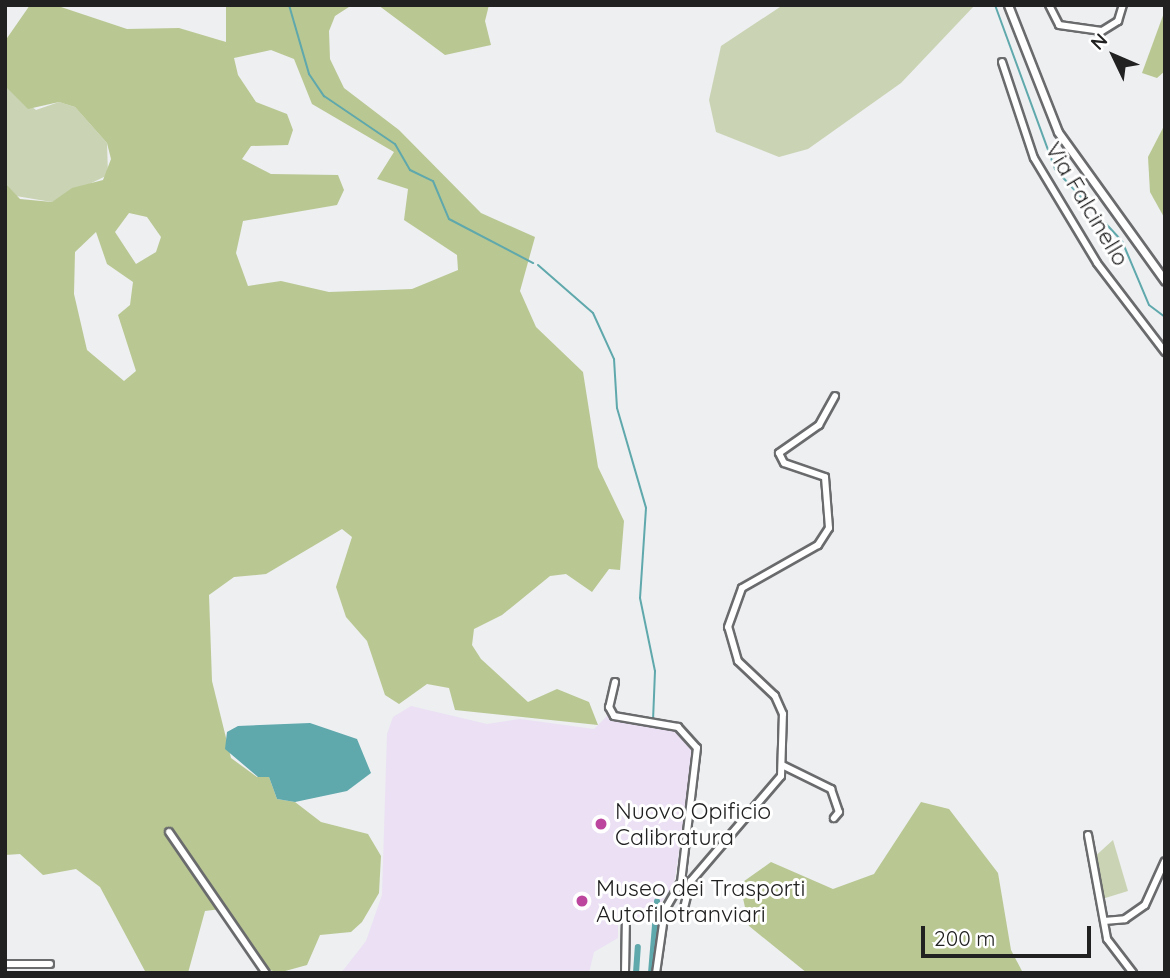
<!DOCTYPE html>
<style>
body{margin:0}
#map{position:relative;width:1170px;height:978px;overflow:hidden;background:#edeff1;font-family:Quicksand,sans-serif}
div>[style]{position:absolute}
.industrial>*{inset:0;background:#ebe0f4}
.green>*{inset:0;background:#cad3b3}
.forest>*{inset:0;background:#b9c792}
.water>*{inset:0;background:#5fa8ac}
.stream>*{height:2px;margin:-1px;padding:0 1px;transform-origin:1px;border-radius:1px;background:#5fa8ac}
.canal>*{height:6px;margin:-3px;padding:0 3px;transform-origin:3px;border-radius:3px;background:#5fa8ac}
.roads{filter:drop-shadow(2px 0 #6a6b6d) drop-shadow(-2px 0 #6a6b6d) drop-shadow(0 2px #6a6b6d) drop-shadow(0 -2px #6a6b6d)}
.minor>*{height:6px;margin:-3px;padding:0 3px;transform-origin:3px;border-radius:3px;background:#fff}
.tertiary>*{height:7px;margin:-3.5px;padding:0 3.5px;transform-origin:3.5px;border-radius:3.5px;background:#fff}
.dots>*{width:19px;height:19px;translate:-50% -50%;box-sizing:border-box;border:4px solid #fff;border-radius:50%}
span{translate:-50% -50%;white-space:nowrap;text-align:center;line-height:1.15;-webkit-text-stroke:6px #fff;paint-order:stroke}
.street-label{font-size:23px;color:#212122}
.poi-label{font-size:23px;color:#212122}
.left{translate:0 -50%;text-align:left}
.frame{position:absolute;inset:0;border:7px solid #212122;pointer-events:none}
.north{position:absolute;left:1079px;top:21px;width:70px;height:70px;-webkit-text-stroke:5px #fff;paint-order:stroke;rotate:314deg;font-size:19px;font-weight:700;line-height:28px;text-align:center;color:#212122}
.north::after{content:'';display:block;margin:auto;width:24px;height:32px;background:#212122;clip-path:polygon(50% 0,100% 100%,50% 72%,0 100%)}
.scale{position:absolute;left:921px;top:926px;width:170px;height:32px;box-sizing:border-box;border:4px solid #212122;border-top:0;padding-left:9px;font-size:21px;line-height:24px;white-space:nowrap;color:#212122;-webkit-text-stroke:5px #fff;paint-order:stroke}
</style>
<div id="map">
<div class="industrial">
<i style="clip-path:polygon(411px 706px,487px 724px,520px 719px,594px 729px,608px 715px,679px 730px,695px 747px,674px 884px,648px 922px,618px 917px,618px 938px,594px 952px,589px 973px,341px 973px,366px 941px,382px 895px,387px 734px,393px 717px)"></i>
</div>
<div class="green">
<i style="clip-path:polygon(783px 5px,975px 5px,901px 83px,808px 149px,779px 157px,716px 132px,709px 100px,721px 46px)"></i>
<i style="clip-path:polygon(5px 86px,36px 110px,59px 102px,75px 107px,107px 143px,108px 175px,52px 202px,16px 196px,5px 183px)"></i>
<i style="clip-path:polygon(1113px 840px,1128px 891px,1102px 899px,1091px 860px)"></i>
</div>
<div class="forest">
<i style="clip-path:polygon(evenodd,30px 5px,55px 5px,127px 29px,179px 28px,226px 42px,226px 5px,352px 5px,335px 16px,329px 31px,330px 59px,344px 88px,399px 130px,481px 213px,535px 237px,520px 291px,536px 327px,583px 372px,598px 467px,624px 521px,620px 570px,609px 569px,592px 592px,566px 574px,550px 576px,502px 615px,474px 629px,472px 645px,481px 659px,528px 702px,557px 689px,589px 702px,598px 725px,455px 710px,449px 688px,427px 684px,399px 704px,385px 695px,367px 641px,346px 617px,336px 587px,352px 537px,342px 529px,266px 574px,234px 577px,209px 595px,212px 681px,231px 758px,257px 777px,269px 777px,277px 799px,295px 802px,321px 822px,368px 834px,381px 856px,379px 893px,362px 922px,351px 932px,320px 935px,307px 965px,278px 973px,263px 967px,221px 909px,205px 911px,188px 973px,146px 973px,100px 887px,76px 869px,43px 875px,20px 854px,5px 855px,5px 183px,20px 199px,52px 202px,72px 188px,103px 180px,111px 159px,107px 143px,75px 107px,59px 102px,28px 109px,5px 86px,5px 41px,30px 5px,271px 50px,294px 59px,312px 104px,394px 152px,377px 179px,408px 189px,404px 220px,457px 255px,458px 270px,412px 289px,329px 292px,281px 281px,248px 286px,236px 253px,243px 221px,337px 205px,344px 190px,338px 175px,271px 174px,242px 159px,251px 146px,288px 145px,293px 130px,287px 114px,256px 102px,238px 75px,234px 58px,271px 50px,30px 5px,129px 213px,147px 217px,161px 237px,156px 252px,136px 264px,115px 232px,129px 213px,30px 5px,96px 232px,107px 264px,133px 282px,130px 305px,118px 315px,136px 371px,124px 381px,87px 350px,74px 294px,75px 252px,96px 232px)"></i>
<i style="clip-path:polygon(378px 5px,489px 5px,485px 21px,491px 45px,445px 55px)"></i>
<i style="clip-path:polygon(1165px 10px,1165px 71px,1157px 78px,1142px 73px)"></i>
<i style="clip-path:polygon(1165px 124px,1165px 219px,1150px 192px,1148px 157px)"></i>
<i style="clip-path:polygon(921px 802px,949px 809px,998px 873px,1011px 950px,1023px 973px,807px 973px,749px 926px,740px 884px,771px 862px,833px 889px,874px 874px)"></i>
</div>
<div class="water">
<i style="clip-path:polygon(310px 723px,357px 739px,371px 773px,347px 791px,295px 802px,277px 799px,269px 777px,258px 777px,225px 749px,227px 732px,238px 726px)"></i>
</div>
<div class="stream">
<i style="left:289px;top:5px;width:72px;rotate:73.8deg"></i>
<i style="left:309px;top:74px;width:27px;rotate:56deg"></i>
<i style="left:324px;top:96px;width:86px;rotate:34.1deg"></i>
<i style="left:395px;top:144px;width:30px;rotate:60deg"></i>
<i style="left:410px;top:170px;width:25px;rotate:26deg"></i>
<i style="left:433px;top:181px;width:41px;rotate:67.2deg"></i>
<i style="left:449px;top:219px;width:95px;rotate:27.6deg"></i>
<i style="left:995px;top:5px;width:175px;rotate:69.9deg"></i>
<i style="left:1055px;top:169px;width:98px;rotate:47.1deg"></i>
<i style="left:1122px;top:241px;width:69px;rotate:67.1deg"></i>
<i style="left:1149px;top:305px;width:20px;rotate:37deg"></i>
<i style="left:538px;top:265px;width:73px;rotate:41.1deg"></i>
<i style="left:593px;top:313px;width:51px;rotate:65.5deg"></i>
<i style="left:614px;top:359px;width:49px;rotate:86.5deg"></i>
<i style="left:617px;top:408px;width:104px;rotate:73.8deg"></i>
<i style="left:646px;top:508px;width:90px;rotate:93.8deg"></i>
<i style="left:640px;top:598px;width:75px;rotate:78.4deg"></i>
<i style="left:655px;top:671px;width:49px;rotate:92.3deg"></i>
</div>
<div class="canal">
<i style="left:636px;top:973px;width:26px;rotate:-86deg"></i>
<i style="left:651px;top:973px;width:72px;rotate:-85.2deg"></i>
</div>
<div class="roads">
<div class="minor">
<i style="left:1049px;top:5px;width:22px;rotate:63deg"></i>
<i style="left:1059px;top:25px;width:43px;rotate:7.9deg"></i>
<i style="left:1102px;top:31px;width:19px;rotate:-32deg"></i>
<i style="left:1118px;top:21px;width:17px;rotate:-73deg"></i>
<i style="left:1002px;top:62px;width:101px;rotate:71.6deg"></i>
<i style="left:1034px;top:158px;width:122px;rotate:59deg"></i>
<i style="left:1097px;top:263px;width:112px;rotate:52.6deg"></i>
<i style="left:615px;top:682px;width:26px;rotate:103deg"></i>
<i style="left:609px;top:707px;width:10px;rotate:61deg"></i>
<i style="left:614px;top:716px;width:65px;rotate:9.8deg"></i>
<i style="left:678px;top:727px;width:28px;rotate:48deg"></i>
<i style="left:697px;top:748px;width:135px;rotate:96.8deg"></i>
<i style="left:681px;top:882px;width:32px;rotate:120deg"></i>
<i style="left:665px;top:910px;width:64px;rotate:98.1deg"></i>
<i style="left:782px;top:765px;width:55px;rotate:26.1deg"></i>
<i style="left:831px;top:789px;width:24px;rotate:71deg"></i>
<i style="left:839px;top:812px;width:8px;rotate:130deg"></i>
<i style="left:169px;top:832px;width:171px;rotate:55.5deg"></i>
<i style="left:1088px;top:835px;width:106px;rotate:79.6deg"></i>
<i style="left:1107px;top:939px;width:43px;rotate:52.6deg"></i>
<i style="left:664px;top:916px;width:18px"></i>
<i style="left:682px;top:916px;width:36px;rotate:-76deg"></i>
<i style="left:691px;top:881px;width:138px;rotate:-49.4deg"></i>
<i style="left:781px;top:776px;width:62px;rotate:-88.2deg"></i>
<i style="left:783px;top:714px;width:20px;rotate:-114deg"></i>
<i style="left:775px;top:696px;width:51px;rotate:-136.6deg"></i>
<i style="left:738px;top:661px;width:35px;rotate:-106deg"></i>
<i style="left:728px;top:627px;width:41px;rotate:-70.3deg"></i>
<i style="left:742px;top:588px;width:87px;rotate:-29.5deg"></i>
<i style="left:818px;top:545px;width:20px;rotate:-57deg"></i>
<i style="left:829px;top:528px;width:51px;rotate:-94.5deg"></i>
<i style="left:825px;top:477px;width:43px;rotate:-161.1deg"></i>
<i style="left:784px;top:463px;width:11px;rotate:-117deg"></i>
<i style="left:779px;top:453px;width:49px;rotate:-35deg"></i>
<i style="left:819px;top:425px;width:33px;rotate:-61deg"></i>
<i style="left:1104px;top:921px;width:21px;rotate:-5deg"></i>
<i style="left:1125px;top:919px;width:24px;rotate:-35deg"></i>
<i style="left:1145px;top:905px;width:48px;rotate:-65.6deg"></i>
<i style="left:5px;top:964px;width:45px"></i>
<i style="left:625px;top:973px;width:56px;rotate:-89deg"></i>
</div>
<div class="tertiary">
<i style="left:1008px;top:5px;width:136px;rotate:68.5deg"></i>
<i style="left:1058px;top:132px;width:183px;rotate:54.3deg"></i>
</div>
</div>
<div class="dots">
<i style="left:601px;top:824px;background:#bc469d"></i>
<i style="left:582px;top:901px;background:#bc469d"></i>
</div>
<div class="street-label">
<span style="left:1087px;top:204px;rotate:59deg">Via Falcinello</span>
</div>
<div class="poi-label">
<span class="left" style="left:615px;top:824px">Nuovo Opificio<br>Calibratura</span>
<span class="left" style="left:596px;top:901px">Museo dei Trasporti<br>Autofilotranviari</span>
</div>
<div class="frame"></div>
<div class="north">N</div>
<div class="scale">200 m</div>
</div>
